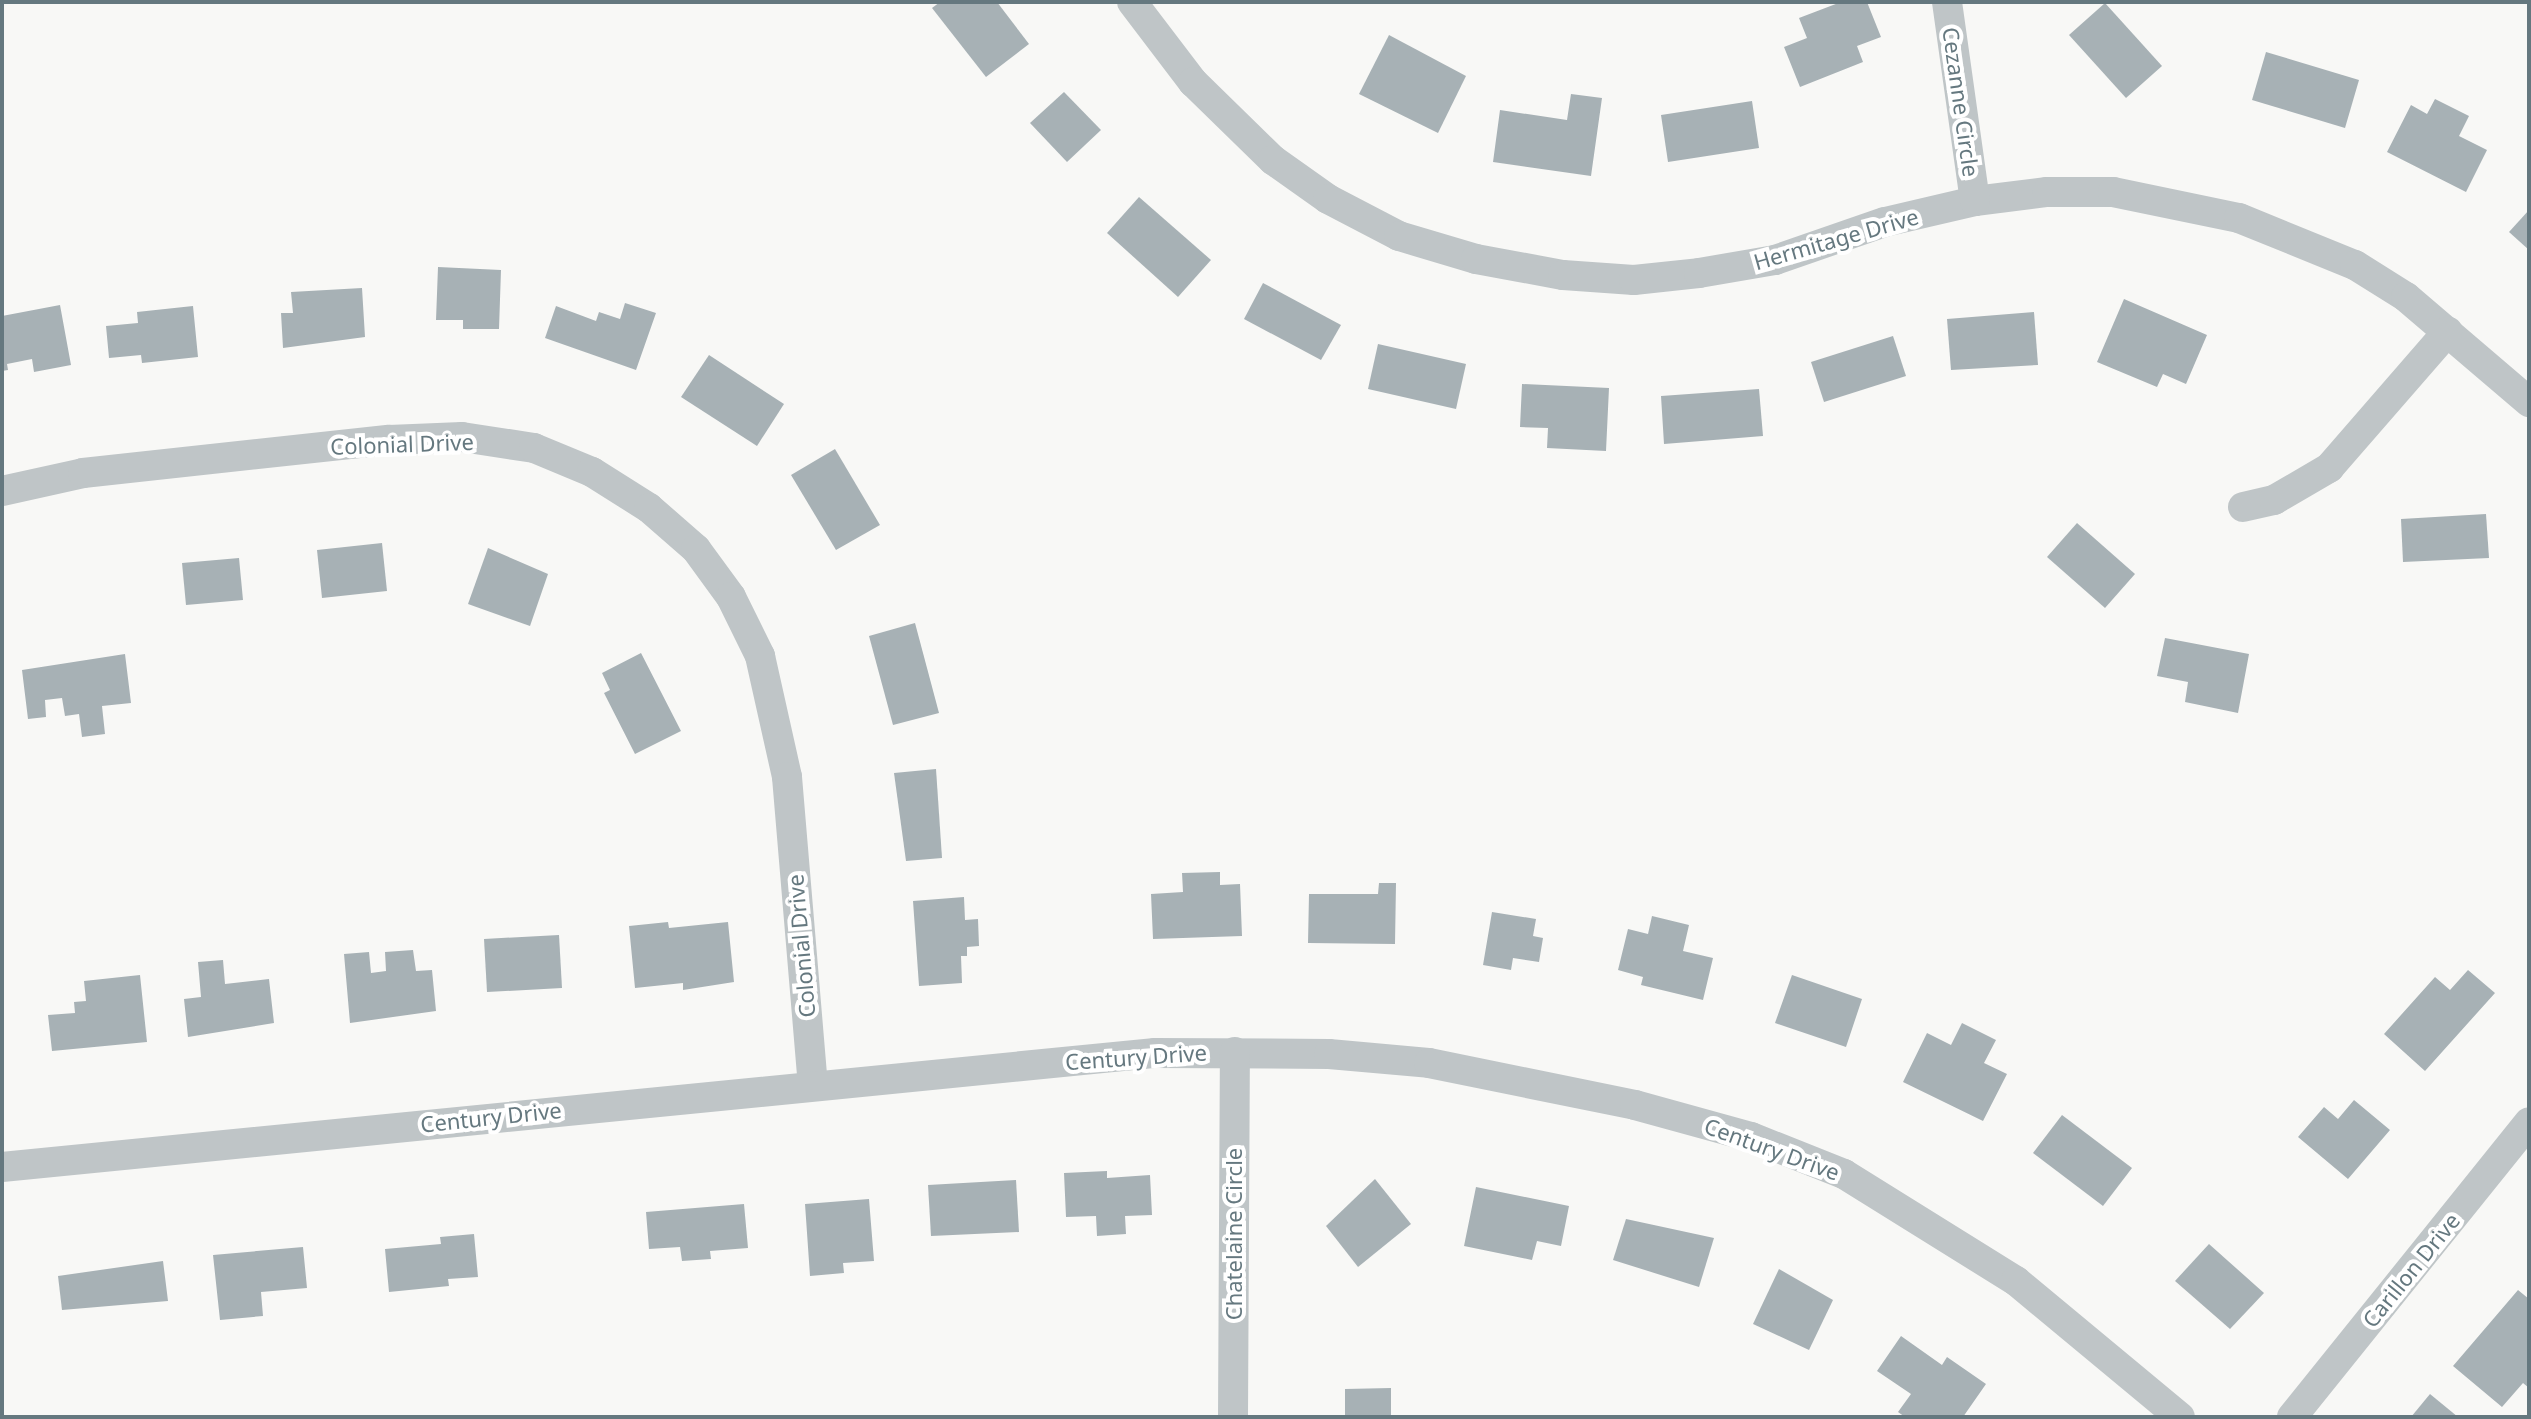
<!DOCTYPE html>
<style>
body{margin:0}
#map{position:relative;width:2531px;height:1419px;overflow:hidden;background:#f8f8f6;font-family:"Noto Sans",sans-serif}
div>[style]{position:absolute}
.building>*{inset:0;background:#a7b1b5}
.street>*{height:30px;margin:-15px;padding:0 15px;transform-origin:15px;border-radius:15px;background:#bfc5c7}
span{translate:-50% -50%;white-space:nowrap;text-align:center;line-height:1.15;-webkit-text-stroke:8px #fff;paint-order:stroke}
.street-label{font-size:22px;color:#65787f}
.frame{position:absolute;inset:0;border:4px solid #65787f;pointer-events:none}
</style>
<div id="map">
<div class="building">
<i style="clip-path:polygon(940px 2px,997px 2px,1029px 44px,986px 77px,932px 8px)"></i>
<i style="clip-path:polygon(1841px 2px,1867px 2px,1881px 37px,1857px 46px,1863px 62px,1800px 87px,1784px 47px,1807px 38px,1799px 18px)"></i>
<i style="clip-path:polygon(2105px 3px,2162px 66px,2126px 98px,2069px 35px)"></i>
<i style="clip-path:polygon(1389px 35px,1466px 76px,1438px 133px,1359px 94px)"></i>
<i style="clip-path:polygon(2266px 52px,2359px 80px,2345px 128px,2252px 100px)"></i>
<i style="clip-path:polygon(1064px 92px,1101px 130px,1067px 162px,1030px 123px)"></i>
<i style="clip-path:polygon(1571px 94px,1602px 98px,1591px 176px,1493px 162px,1500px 110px,1567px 120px)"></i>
<i style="clip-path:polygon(2435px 99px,2469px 116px,2459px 136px,2487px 150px,2466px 192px,2387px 152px,2411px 105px,2427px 114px)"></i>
<i style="clip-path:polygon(1752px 101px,1759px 148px,1668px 162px,1661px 115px)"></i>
<i style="clip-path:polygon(1139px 197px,1211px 260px,1178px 297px,1107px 233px)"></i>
<i style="clip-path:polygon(2529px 210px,2529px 250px,2509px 232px)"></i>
<i style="clip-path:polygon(438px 267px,501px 270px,499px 329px,463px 329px,463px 320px,436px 320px)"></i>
<i style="clip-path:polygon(1263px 283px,1341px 325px,1321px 360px,1244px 319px)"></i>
<i style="clip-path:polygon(362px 288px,365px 337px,283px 348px,281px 313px,293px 313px,291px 292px)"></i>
<i style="clip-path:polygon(2124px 299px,2207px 335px,2186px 384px,2163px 374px,2157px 387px,2097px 362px)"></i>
<i style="clip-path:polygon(625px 303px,656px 313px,636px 370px,545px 338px,556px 306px,596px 321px,599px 312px,620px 319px)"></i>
<i style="clip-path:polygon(60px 305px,71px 365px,34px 372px,32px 359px,7px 364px,8px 370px,2px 371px,2px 316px)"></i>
<i style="clip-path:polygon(193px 306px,198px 357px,142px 363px,141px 355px,109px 358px,106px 326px,138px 323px,137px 312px)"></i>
<i style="clip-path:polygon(2034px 312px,2038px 365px,1951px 370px,1947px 319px)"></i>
<i style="clip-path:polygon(1893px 336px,1906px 376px,1824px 402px,1811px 362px)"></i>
<i style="clip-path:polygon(1378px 344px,1466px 364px,1456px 409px,1368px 389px)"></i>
<i style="clip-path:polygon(709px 355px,784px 404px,757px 446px,681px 397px)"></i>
<i style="clip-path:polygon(1522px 384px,1609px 388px,1606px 451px,1547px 448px,1548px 428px,1520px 427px)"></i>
<i style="clip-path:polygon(1759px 389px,1763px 436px,1664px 444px,1661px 396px)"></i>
<i style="clip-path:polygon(835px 449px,880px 525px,836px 550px,791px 475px)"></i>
<i style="clip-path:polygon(2486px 514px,2489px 558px,2403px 562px,2401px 519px)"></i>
<i style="clip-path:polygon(2077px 523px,2135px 574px,2105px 608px,2047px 557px)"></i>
<i style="clip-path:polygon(382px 543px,387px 591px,322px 598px,317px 550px)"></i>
<i style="clip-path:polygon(488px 548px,548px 574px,530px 626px,468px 604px)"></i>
<i style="clip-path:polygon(239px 558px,243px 600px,186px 605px,182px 563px)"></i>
<i style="clip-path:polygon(915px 623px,939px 713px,893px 725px,869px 636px)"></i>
<i style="clip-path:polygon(2165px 638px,2249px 654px,2238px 713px,2185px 702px,2188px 682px,2157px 676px)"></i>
<i style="clip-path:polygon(641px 653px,681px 731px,635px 754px,604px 693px,610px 690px,602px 673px)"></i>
<i style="clip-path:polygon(125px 654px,131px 703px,102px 706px,105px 734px,82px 737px,79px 714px,65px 716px,62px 698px,45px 700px,46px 717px,28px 719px,22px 670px)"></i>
<i style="clip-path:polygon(936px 769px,942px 858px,906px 861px,894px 773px)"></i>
<i style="clip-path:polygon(1220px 872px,1220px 885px,1240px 884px,1242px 936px,1153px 939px,1151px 894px,1183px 892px,1182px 873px)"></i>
<i style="clip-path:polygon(1379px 883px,1396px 883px,1395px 944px,1308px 943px,1309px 894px,1378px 894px)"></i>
<i style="clip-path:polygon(964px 897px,965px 920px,978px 919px,979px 946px,967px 947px,967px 956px,961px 956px,962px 983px,919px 986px,913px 901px)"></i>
<i style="clip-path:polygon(1492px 912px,1536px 919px,1533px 936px,1543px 938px,1539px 962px,1513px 958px,1511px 970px,1483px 965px)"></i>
<i style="clip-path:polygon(1652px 916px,1689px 925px,1683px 951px,1713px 958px,1703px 1000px,1641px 985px,1643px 977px,1618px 970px,1628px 929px,1648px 934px)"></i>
<i style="clip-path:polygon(668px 922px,669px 928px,728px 922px,734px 982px,683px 990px,683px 983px,635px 988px,629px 926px)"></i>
<i style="clip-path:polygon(559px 935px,562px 988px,487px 992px,484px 939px)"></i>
<i style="clip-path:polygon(413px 950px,416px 971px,432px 970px,436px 1011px,350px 1023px,344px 954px,369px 952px,371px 973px,386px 971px,385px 952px)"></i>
<i style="clip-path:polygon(223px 960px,225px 984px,269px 979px,274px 1023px,188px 1037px,184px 999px,201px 997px,198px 962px)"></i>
<i style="clip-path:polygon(2468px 970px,2495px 993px,2425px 1071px,2384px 1034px,2435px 977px,2450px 990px)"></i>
<i style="clip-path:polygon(140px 975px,147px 1042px,52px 1051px,48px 1015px,75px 1013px,74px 1002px,86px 1001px,84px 981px)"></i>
<i style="clip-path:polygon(1792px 975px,1862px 999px,1846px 1047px,1775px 1023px)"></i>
<i style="clip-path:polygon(1962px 1023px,1996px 1040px,1984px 1063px,2007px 1074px,1983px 1121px,1903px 1082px,1927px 1033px,1951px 1045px)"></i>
<i style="clip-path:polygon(2354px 1100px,2390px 1130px,2348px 1179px,2298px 1137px,2324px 1107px,2338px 1119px)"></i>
<i style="clip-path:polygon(2062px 1115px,2132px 1168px,2103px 1206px,2033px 1153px)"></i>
<i style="clip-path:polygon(1107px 1171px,1107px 1178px,1150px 1175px,1152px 1215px,1125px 1216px,1126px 1234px,1097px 1236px,1096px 1216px,1066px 1217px,1064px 1173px)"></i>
<i style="clip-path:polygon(1375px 1179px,1411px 1224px,1358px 1267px,1326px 1226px)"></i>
<i style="clip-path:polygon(1016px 1180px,1019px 1232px,931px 1236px,928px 1185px)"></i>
<i style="clip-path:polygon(1476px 1187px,1569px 1206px,1561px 1246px,1537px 1241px,1532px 1260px,1464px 1246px)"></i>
<i style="clip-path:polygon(869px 1199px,874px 1261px,843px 1263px,844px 1273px,810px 1276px,805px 1204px)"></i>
<i style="clip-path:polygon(744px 1204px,748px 1248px,710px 1251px,711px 1259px,682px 1261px,680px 1247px,649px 1249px,646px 1212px)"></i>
<i style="clip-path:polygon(1626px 1219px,1714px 1238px,1699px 1287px,1613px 1260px)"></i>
<i style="clip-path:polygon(474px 1234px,478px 1277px,448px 1279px,449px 1286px,389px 1292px,385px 1249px,441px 1244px,440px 1237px)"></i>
<i style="clip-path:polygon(2209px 1244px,2264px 1293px,2230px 1329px,2175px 1281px)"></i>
<i style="clip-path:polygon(303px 1247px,307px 1288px,261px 1292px,263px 1316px,220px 1320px,213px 1255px)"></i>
<i style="clip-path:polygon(163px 1261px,168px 1301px,62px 1310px,58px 1276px)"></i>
<i style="clip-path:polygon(1779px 1269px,1833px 1300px,1809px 1350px,1753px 1324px)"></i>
<i style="clip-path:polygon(2518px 1290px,2529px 1299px,2529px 1388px,2523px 1383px,2502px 1407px,2453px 1366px)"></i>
<i style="clip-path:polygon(1901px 1336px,1942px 1365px,1947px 1357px,1986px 1384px,1963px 1417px,1905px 1417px,1898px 1412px,1911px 1394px,1877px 1371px)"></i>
<i style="clip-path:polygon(1391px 1388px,1391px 1417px,1345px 1417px,1345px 1389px)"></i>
<i style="clip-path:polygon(2430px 1394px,2458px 1417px,2411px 1417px)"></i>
</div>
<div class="street">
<i style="left:1132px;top:2px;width:101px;rotate:52.7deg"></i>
<i style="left:1193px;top:82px;width:112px;rotate:44.3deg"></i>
<i style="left:1273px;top:160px;width:67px;rotate:35.3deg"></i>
<i style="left:1328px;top:199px;width:80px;rotate:27.5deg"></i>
<i style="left:1399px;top:236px;width:80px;rotate:16.6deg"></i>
<i style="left:1476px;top:259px;width:88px;rotate:10.4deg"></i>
<i style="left:1563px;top:275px;width:71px;rotate:4deg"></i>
<i style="left:1634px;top:280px;width:65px;rotate:-6.1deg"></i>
<i style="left:1699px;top:273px;width:77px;rotate:-9.7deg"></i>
<i style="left:1775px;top:260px;width:116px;rotate:-19.1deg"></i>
<i style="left:1885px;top:222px;width:92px;rotate:-13.1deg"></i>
<i style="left:1975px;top:201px;width:73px;rotate:-7.1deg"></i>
<i style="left:2047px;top:192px;width:66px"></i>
<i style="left:2113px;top:192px;width:129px;rotate:11.7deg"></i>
<i style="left:2239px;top:218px;width:125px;rotate:22.1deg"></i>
<i style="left:2355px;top:265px;width:60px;rotate:32.1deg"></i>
<i style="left:2406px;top:297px;width:162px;rotate:40.5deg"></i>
<i style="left:1947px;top:2px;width:201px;rotate:82deg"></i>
<i style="left:2px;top:491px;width:83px;rotate:-12.5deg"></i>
<i style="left:83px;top:473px;width:308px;rotate:-6.2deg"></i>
<i style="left:389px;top:440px;width:73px;rotate:-2.4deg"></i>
<i style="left:462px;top:437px;width:73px;rotate:8.7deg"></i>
<i style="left:534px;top:448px;width:63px;rotate:22.5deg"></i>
<i style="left:592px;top:472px;width:67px;rotate:32.3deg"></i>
<i style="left:649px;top:508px;width:62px;rotate:41.1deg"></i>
<i style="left:696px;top:549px;width:59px;rotate:53.9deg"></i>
<i style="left:731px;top:597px;width:66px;rotate:63.8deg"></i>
<i style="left:760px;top:656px;width:124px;rotate:77.4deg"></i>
<i style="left:787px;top:777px;width:309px;rotate:85.2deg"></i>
<i style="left:2243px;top:507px;width:32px;rotate:-13deg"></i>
<i style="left:2274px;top:500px;width:64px;rotate:-30.2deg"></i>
<i style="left:2329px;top:468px;width:181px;rotate:-49deg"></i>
<i style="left:2px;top:1167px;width:1159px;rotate:-5.65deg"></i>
<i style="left:1155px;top:1053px;width:174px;rotate:0.3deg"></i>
<i style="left:1329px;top:1054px;width:100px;rotate:5.1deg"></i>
<i style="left:1429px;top:1063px;width:210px;rotate:11.5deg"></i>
<i style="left:1635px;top:1105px;width:120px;rotate:15.4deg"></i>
<i style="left:1751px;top:1137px;width:100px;rotate:21.7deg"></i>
<i style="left:1844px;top:1174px;width:203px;rotate:31.9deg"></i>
<i style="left:2016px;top:1281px;width:213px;rotate:39.7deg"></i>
<i style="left:1233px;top:1417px;width:365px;rotate:-89.7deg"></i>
<i style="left:2292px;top:1417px;width:378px;rotate:-51.2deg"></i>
</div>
<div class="street-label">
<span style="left:1961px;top:102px;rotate:82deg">Cezanne Circle</span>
<span style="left:1836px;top:239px;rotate:-16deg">Hermitage Drive</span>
<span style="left:402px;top:444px;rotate:-2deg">Colonial Drive</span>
<span style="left:801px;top:946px;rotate:-95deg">Colonial Drive</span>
<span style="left:1136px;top:1057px;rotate:-4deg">Century Drive</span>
<span style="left:491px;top:1117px;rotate:-6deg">Century Drive</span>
<span style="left:1772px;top:1149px;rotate:20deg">Century Drive</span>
<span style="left:1234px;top:1234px;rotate:-90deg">Chatelaine Circle</span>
<span style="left:2411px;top:1270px;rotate:-51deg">Carillon Drive</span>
</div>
<div class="frame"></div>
</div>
